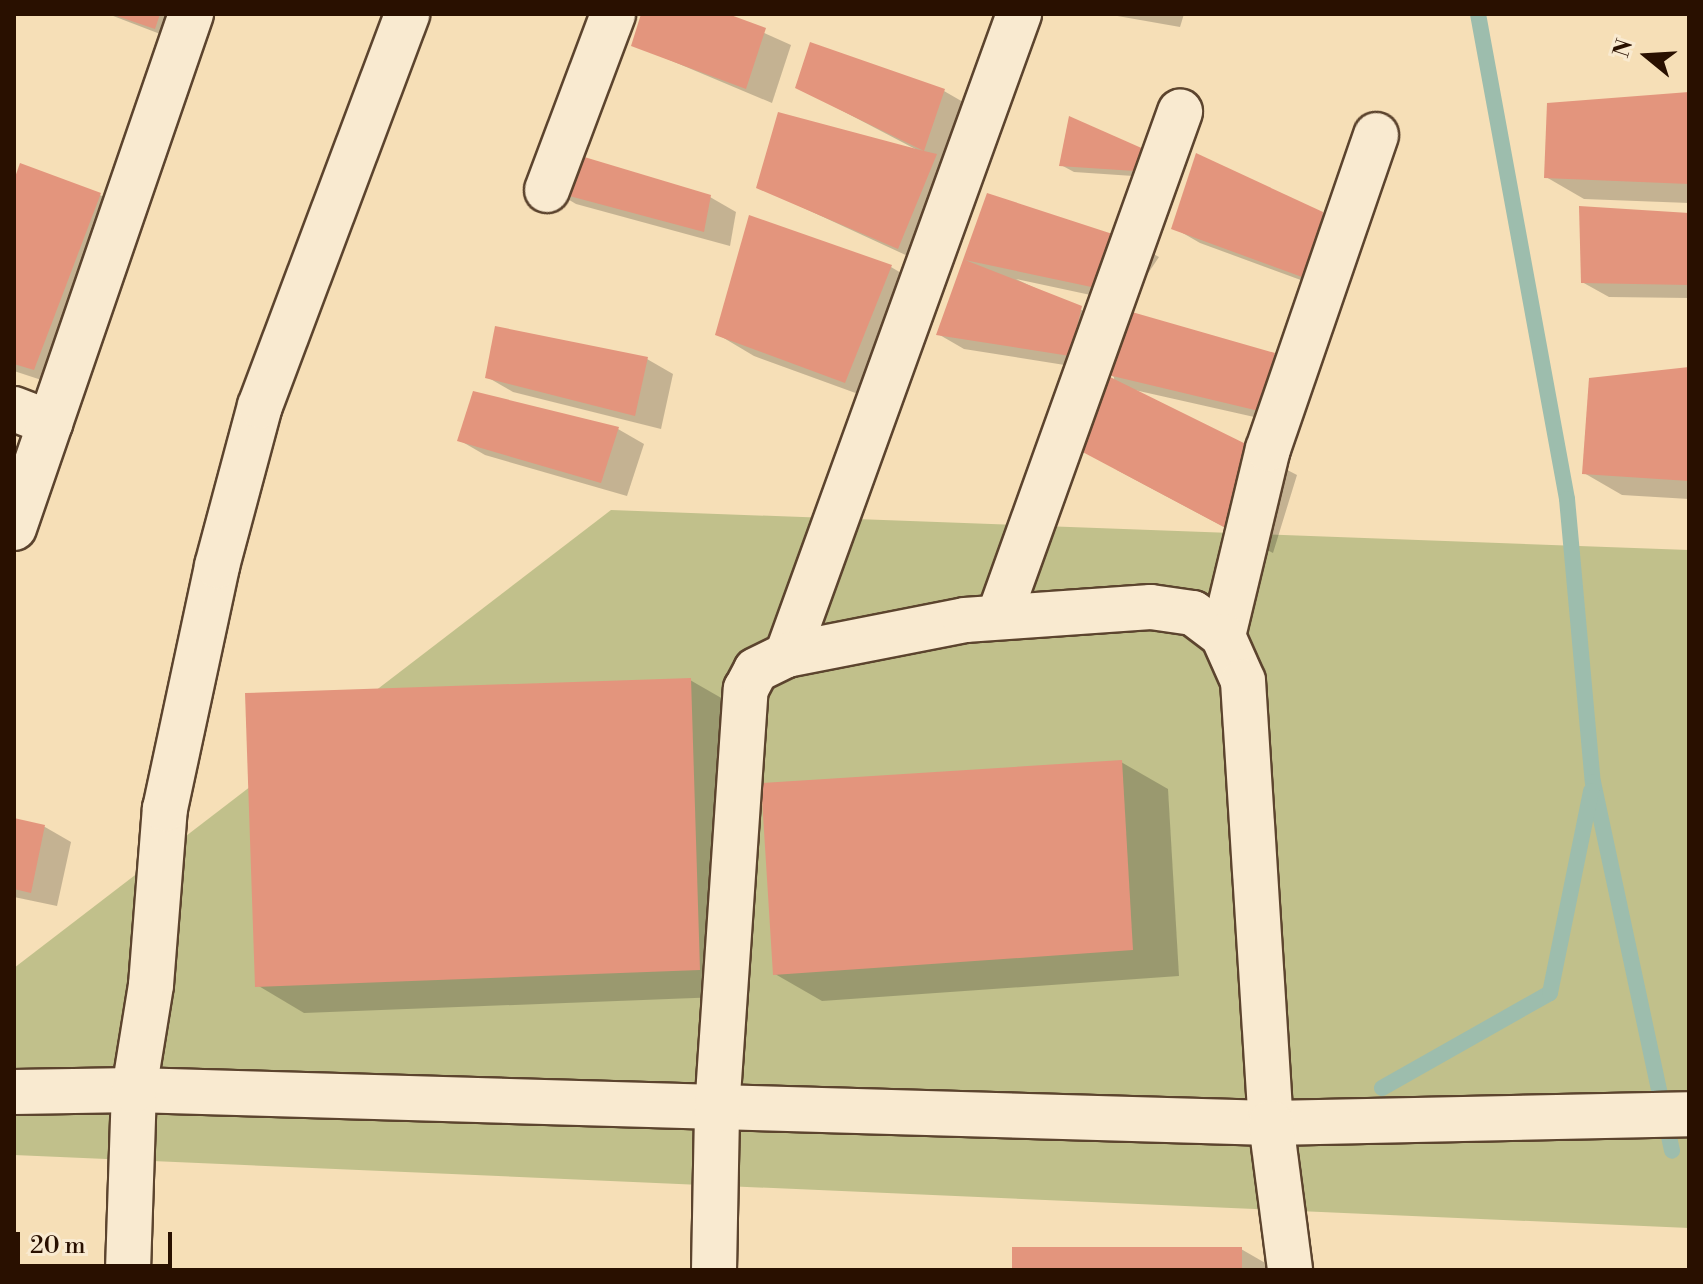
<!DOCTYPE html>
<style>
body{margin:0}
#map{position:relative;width:1703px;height:1284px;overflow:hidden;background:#f6dfb7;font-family:"Libre Bodoni",serif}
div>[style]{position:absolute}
.green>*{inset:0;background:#c1c08b}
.shadow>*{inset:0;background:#0003}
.stream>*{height:16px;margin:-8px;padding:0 8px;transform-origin:8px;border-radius:8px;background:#9dbdad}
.building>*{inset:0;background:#e3957d}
.roads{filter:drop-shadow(2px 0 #5c442e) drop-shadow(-2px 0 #5c442e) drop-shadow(0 2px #5c442e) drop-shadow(0 -2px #5c442e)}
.minor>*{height:44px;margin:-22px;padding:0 22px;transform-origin:22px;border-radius:22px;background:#f9ead0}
span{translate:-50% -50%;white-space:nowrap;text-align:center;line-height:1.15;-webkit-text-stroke:6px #f9ead0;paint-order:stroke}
.frame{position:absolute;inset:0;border:16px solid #291000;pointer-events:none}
.north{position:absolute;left:1607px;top:16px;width:80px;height:80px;-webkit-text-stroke:6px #f9ead0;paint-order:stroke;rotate:288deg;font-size:22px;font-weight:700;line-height:32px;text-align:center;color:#291000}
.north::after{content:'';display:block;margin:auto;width:28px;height:36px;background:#291000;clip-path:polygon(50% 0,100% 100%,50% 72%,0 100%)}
.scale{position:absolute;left:16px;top:1232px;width:156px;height:36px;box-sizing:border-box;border:4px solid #291000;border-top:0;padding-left:10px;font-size:24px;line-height:28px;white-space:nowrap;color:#291000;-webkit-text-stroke:6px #f9ead0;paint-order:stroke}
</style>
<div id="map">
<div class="green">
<i style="clip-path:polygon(611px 510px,1689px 550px,1689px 1228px,14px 1155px,14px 968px)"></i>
</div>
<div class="shadow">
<i style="clip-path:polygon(108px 14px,190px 14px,181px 42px)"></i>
<i style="clip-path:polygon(643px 14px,722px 14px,791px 45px,772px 103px,634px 45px)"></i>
<i style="clip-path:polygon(1106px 14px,1184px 14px,1180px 27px)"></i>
<i style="clip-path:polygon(797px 87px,944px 91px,970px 106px,936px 269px,758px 187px,921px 152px)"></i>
<i style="clip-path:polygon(1689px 94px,1689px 203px,1584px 199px,1546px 177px)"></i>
<i style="clip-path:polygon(1070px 119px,1148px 177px,1074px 172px,1061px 165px)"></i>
<i style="clip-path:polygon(14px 186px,100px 195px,137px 217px,72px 390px,14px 371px)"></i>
<i style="clip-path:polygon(551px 189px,710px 197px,736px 212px,730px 246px,576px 204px)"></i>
<i style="clip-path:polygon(988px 196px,1133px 243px,1159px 257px,1128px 303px,1016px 279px,1107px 322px,1096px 370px,964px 349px,938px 334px)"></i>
<i style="clip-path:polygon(1322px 214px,1349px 229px,1339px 294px,1200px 243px,1174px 228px)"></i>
<i style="clip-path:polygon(1689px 215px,1689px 298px,1609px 297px,1582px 282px)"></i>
<i style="clip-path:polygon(891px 267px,928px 289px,883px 403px,754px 356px,717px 334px)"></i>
<i style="clip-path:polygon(1274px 355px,1300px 370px,1285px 424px,1130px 389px,1297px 475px,1273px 553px,1117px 470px,1114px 377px,1107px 373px)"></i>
<i style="clip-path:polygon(647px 359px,673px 374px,661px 429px,513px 392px,487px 377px)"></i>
<i style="clip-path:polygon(1689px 369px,1689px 499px,1622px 495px,1584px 473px)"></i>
<i style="clip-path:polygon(618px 429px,644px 444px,627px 496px,485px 455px,459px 440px)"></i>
<i style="clip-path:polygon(690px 680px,737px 707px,746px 996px,304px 1013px,257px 985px)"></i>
<i style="clip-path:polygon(1121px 762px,1168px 789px,1179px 976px,822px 1001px,775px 974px)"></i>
<i style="clip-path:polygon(14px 820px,45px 827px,71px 842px,57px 906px,14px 897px)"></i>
<i style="clip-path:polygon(1241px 1249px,1267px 1264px,1267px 1270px,1014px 1270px)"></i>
</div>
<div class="stream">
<i style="left:1478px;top:14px;width:493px;rotate:79.6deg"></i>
<i style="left:1567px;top:499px;width:284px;rotate:84.8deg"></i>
<i style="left:1593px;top:782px;width:377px;rotate:77.9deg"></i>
<i style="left:1382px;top:1088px;width:193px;rotate:-29.5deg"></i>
<i style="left:1550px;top:993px;width:206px;rotate:-78.5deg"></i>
</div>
<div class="building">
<i style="clip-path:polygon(111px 14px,160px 14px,155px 29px)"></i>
<i style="clip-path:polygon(641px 14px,728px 14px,766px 28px,746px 89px,631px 46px)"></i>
<i style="clip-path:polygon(810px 42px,945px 89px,924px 151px,937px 154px,898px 249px,756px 188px,778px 112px,924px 151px,795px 88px)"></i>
<i style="clip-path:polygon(1689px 92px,1689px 184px,1544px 178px,1547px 103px)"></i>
<i style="clip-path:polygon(1069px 116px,1146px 150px,1135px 171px,1059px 166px)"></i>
<i style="clip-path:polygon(1196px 153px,1323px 212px,1313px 281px,1171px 229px)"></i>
<i style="clip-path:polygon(581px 156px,711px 195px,704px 232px,547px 190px)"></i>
<i style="clip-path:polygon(20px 163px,101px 193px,34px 370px,14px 364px,14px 180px)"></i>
<i style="clip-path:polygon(987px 193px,1134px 241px,1101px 289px,965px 260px,1082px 306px,1070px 356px,936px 335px)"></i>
<i style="clip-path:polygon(1579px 206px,1689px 213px,1689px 285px,1581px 283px)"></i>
<i style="clip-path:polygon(749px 215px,892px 265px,845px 383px,715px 335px)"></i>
<i style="clip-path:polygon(1125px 310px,1275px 353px,1259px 411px,1104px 374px,1260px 451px,1235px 533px,1077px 449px)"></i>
<i style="clip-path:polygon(495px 326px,648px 357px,635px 416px,485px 378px)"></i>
<i style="clip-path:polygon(1689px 367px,1689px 481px,1582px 474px,1589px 378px)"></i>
<i style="clip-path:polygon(473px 391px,619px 427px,601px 483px,457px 441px)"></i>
<i style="clip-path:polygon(691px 678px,700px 970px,255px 987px,245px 693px)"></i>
<i style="clip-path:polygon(1122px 760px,1133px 950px,773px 975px,761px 783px)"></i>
<i style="clip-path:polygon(14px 818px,45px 825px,31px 893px,14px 889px)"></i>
<i style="clip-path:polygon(1012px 1247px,1242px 1247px,1242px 1270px,1012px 1270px)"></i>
</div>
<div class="roads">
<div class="minor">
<i style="left:547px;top:190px;width:188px;rotate:-69.4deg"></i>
<i style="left:14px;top:409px;width:39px;rotate:21deg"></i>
<i style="left:14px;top:528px;width:544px;rotate:-71deg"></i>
<i style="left:999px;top:616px;width:536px;rotate:-70.25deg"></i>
<i style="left:1223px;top:636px;width:192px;rotate:-76.5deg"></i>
<i style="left:1268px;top:449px;width:332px;rotate:-71deg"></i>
<i style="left:787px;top:655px;width:682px;rotate:-70.1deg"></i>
<i style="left:14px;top:1092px;width:120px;rotate:-1deg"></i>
<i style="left:134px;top:1090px;width:1137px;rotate:1.66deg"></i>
<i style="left:1271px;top:1123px;width:418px;rotate:-1.2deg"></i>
<i style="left:128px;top:1270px;width:180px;rotate:-88.1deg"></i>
<i style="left:134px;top:1090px;width:106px;rotate:-80.8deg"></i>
<i style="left:151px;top:985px;width:177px;rotate:-85.5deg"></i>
<i style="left:165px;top:809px;width:249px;rotate:-77.9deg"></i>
<i style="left:217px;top:566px;width:166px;rotate:-75deg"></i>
<i style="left:260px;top:406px;width:419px;rotate:-69.4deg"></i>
<i style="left:714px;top:1270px;width:160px;rotate:-88.9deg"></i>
<i style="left:717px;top:1110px;width:422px;rotate:-86.1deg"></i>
<i style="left:746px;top:689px;width:21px;rotate:-62deg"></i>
<i style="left:756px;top:670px;width:34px;rotate:-26deg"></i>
<i style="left:787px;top:655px;width:181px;rotate:-11.1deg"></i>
<i style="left:965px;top:620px;width:186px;rotate:-4deg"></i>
<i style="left:1151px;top:607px;width:42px;rotate:8.1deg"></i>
<i style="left:1193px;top:613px;width:38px;rotate:37deg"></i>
<i style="left:1223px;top:636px;width:49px;rotate:66deg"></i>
<i style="left:1243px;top:681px;width:443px;rotate:86.4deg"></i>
<i style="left:1271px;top:1123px;width:148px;rotate:82.6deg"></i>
</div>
</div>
<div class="frame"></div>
<div class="north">N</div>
<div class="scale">20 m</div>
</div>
